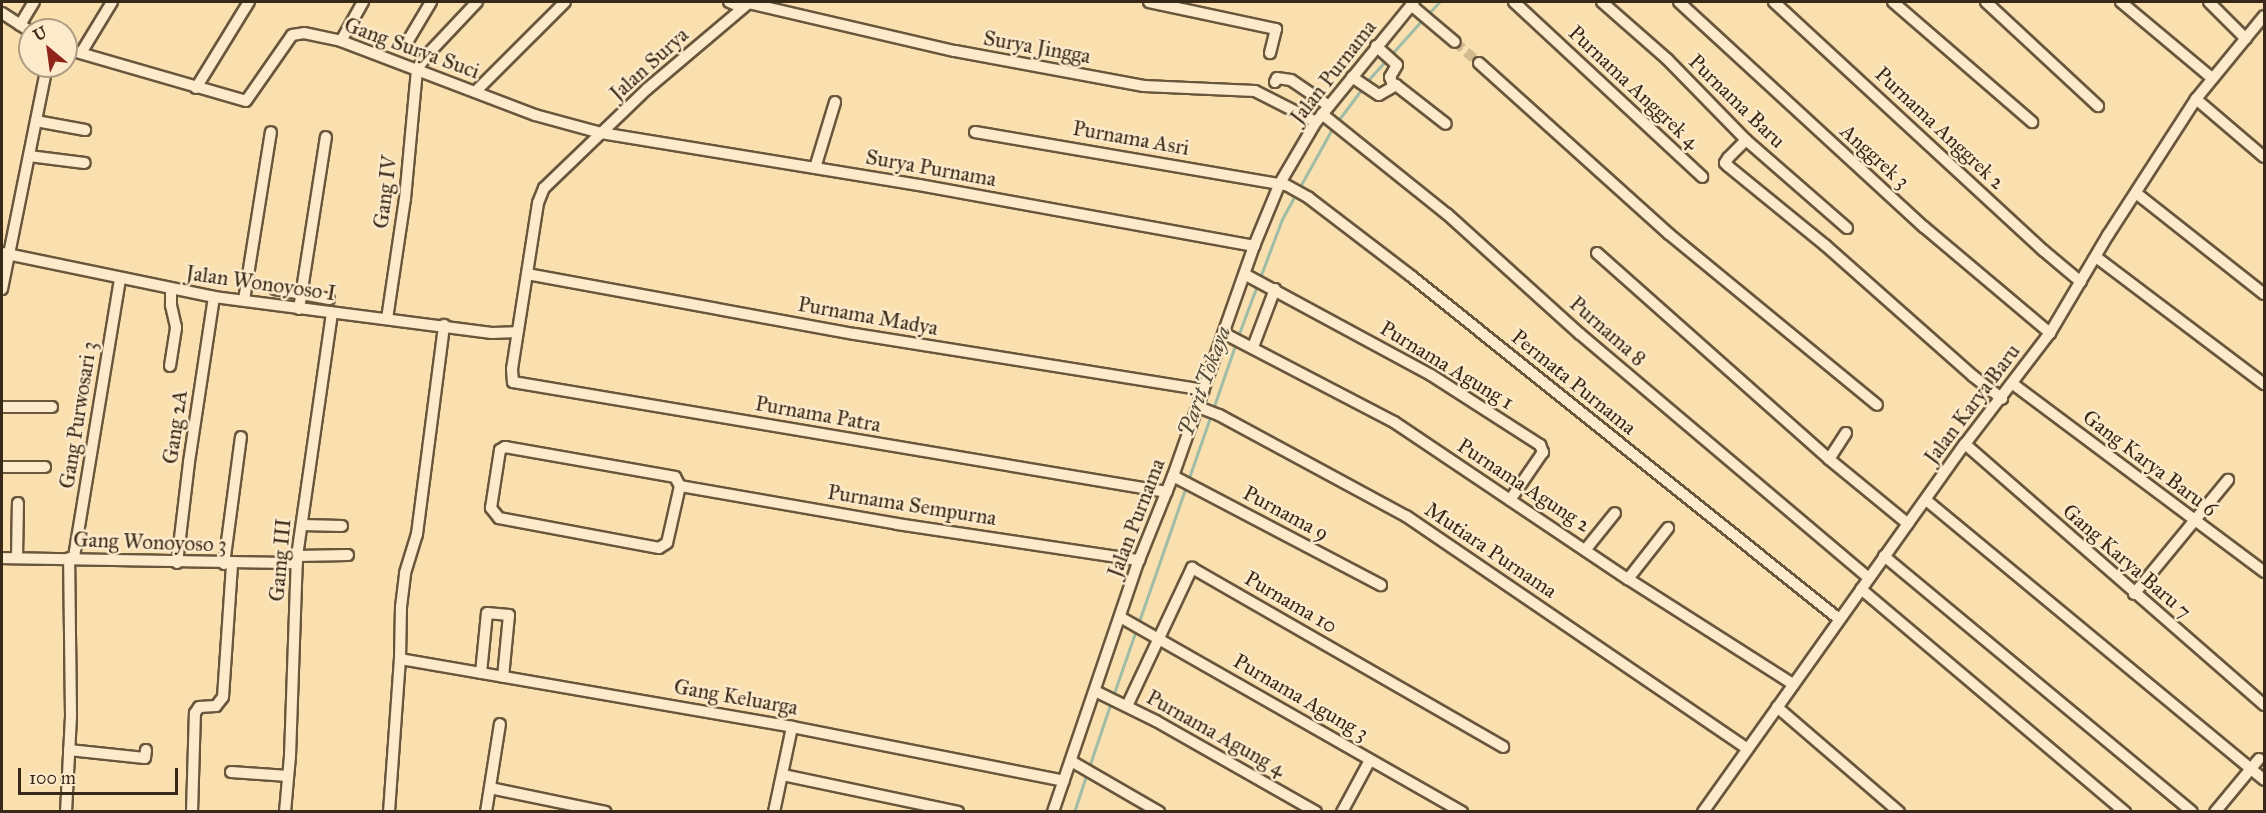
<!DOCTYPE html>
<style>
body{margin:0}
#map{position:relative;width:2266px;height:813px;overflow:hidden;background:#fadfaf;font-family:"IM FELL Great Primer",serif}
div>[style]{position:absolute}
.stream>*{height:3px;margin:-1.5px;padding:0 1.5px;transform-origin:1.5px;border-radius:1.5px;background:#9fbda6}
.minor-tunnel>*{height:10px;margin-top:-5px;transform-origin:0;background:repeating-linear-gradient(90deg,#d3ba91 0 10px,transparent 0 15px)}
.roads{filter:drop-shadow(2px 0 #68563d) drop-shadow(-2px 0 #68563d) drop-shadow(0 2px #68563d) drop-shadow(0 -2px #68563d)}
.minor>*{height:10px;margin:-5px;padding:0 5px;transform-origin:5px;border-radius:5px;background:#fceacb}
span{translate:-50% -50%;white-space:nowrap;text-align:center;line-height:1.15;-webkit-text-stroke:5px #fceacb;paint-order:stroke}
.street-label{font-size:21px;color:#382817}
.water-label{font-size:22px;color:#524d3b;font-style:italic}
.frame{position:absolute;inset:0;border:3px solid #382817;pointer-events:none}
.north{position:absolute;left:18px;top:18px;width:60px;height:60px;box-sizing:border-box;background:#fceacb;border:2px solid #ae9c83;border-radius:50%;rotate:331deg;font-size:16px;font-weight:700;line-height:24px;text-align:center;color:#382817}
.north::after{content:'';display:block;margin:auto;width:21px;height:27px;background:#8f2418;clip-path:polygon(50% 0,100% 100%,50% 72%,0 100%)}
.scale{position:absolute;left:18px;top:768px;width:160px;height:27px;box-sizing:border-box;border:3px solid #382817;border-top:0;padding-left:8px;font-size:18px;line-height:21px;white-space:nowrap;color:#382817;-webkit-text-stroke:4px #fceacb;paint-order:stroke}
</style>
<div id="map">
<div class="stream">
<i style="left:1428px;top:14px;width:16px;rotate:-47deg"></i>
<i style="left:1337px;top:122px;width:55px;rotate:-53.1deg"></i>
<i style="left:1370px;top:78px;width:79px;rotate:-48.1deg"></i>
<i style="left:1238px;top:336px;width:125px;rotate:-69.4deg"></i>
<i style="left:1282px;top:219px;width:105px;rotate:-61deg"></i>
<i style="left:1113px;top:696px;width:374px;rotate:-70.8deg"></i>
<i style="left:1089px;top:767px;width:69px;rotate:-71.3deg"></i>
<i style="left:1074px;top:812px;width:41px;rotate:-71.6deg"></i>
</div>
<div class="minor-tunnel">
<i style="left:1455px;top:42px;width:32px;rotate:41deg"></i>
</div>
<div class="roads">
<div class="minor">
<i style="left:729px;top:2px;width:15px;rotate:23deg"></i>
<i style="left:750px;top:2px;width:135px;rotate:139.8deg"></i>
<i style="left:647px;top:89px;width:143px;rotate:136.1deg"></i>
<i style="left:544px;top:188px;width:16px;rotate:112deg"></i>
<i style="left:538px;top:203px;width:168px;rotate:98.9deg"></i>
<i style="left:512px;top:369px;width:13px;rotate:86deg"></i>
<i style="left:513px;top:382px;width:663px;rotate:9.55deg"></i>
<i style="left:1149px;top:2px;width:130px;rotate:12deg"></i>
<i style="left:1276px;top:29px;width:25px;rotate:104deg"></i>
<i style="left:1514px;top:2px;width:257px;rotate:42.9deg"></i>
<i style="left:1602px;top:2px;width:86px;rotate:41.2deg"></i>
<i style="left:1667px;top:59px;width:113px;rotate:45.7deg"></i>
<i style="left:1746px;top:140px;width:134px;rotate:41.1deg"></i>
<i style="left:1679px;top:2px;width:333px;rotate:42.6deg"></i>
<i style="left:1924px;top:227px;width:165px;rotate:40.1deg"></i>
<i style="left:1774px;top:2px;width:367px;rotate:42.7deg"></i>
<i style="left:2044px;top:251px;width:48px;rotate:40deg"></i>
<i style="left:1893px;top:2px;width:184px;rotate:40.8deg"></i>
<i style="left:1986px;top:2px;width:153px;rotate:42.9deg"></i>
<i style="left:2121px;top:2px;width:119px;rotate:39.9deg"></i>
<i style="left:2209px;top:2px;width:52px;rotate:45deg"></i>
<i style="left:748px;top:3px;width:212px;rotate:13.1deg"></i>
<i style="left:955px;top:51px;width:192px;rotate:10.5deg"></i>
<i style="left:1144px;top:86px;width:111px;rotate:2.6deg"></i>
<i style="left:1255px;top:91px;width:68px;rotate:26.9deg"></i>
<i style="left:1411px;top:5px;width:57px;rotate:40.1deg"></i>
<i style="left:2px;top:13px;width:33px;rotate:33deg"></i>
<i style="left:20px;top:25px;width:27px;rotate:-59deg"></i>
<i style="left:341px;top:41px;width:45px;rotate:-60.6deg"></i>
<i style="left:406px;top:44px;width:49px;rotate:-59.2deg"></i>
<i style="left:1376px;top:46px;width:28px;rotate:42deg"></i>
<i style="left:1397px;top:65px;width:14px;rotate:120deg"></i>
<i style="left:1390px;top:77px;width:9px;rotate:69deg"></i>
<i style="left:66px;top:49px;width:187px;rotate:16.1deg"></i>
<i style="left:246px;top:101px;width:80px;rotate:-55.1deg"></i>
<i style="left:292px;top:35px;width:12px;rotate:-9deg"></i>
<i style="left:304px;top:33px;width:38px;rotate:12deg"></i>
<i style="left:341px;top:41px;width:208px;rotate:20.9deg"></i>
<i style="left:535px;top:115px;width:68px;rotate:15.3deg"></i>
<i style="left:601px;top:133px;width:322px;rotate:9.3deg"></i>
<i style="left:919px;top:185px;width:341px;rotate:10.3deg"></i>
<i style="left:81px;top:53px;width:60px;rotate:-58.7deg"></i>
<i style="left:1479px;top:63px;width:256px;rotate:42deg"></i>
<i style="left:1669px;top:234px;width:269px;rotate:39.4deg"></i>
<i style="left:1352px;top:77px;width:32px;rotate:34deg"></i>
<i style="left:1379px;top:95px;width:20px;rotate:-30deg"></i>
<i style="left:1396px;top:85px;width:63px;rotate:38deg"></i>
<i style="left:1275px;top:82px;width:4px;rotate:-63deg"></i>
<i style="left:1277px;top:78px;width:14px;rotate:8deg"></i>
<i style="left:1291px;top:80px;width:46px;rotate:34.4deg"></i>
<i style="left:196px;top:88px;width:101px;rotate:-58.4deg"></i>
<i style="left:475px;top:92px;width:127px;rotate:-45deg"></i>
<i style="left:2196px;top:99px;width:89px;rotate:40.5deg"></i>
<i style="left:1322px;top:114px;width:160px;rotate:38.7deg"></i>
<i style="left:1447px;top:214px;width:179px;rotate:42.1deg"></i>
<i style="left:1580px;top:334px;width:378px;rotate:40.2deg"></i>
<i style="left:36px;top:121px;width:50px;rotate:10.4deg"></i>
<i style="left:975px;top:132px;width:315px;rotate:9.7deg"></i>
<i style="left:1286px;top:185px;width:26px;rotate:29deg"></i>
<i style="left:1309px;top:198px;width:128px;rotate:37.4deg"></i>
<i style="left:1411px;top:276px;width:548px;rotate:38.71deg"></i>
<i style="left:1746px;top:140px;width:25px;rotate:135deg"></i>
<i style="left:1728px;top:158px;width:6px;rotate:121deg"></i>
<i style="left:1725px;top:163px;width:4px;rotate:45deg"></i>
<i style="left:1728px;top:166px;width:125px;rotate:39.2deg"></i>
<i style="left:1825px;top:245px;width:198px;rotate:41.5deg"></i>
<i style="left:1973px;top:376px;width:37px;rotate:38deg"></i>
<i style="left:29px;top:156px;width:56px;rotate:7.1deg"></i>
<i style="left:815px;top:168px;width:69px;rotate:-73.1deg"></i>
<i style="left:2136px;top:193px;width:163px;rotate:38.3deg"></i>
<i style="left:2px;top:253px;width:217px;rotate:11.7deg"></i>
<i style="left:214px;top:297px;width:280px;rotate:7.4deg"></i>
<i style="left:492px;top:333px;width:25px;rotate:-2deg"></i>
<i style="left:1597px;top:253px;width:310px;rotate:41.6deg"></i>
<i style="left:2096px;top:257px;width:211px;rotate:37.1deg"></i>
<i style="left:527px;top:274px;width:333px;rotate:10.4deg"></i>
<i style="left:855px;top:334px;width:353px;rotate:9.1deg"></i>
<i style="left:1246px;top:275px;width:210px;rotate:28.4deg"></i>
<i style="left:1431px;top:375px;width:130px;rotate:32.7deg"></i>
<i style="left:1540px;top:445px;width:8px;rotate:67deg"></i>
<i style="left:1543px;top:452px;width:58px;rotate:124.5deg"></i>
<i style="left:2px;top:289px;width:227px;rotate:-78.6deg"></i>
<i style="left:275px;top:289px;width:55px;rotate:10.5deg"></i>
<i style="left:244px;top:300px;width:170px;rotate:-80.9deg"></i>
<i style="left:299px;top:309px;width:174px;rotate:-81.1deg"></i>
<i style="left:387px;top:319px;width:121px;rotate:-81.5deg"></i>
<i style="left:405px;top:199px;width:131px;rotate:-84.7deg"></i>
<i style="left:417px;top:69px;width:17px;rotate:-54deg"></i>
<i style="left:427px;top:55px;width:73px;rotate:-46.7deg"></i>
<i style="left:1225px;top:334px;width:191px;rotate:27.5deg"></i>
<i style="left:1394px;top:422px;width:282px;rotate:33.9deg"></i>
<i style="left:1628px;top:579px;width:196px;rotate:32.5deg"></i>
<i style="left:1253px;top:347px;width:62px;rotate:-69.2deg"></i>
<i style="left:170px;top:366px;width:39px;rotate:-81deg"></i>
<i style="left:176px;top:327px;width:23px;rotate:-103deg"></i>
<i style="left:171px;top:305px;width:15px;rotate:-90deg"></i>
<i style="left:2013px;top:384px;width:314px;rotate:36.8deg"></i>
<i style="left:2px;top:407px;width:50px"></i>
<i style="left:1198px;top:407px;width:22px;rotate:21deg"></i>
<i style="left:1219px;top:415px;width:213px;rotate:28.4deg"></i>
<i style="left:1406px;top:516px;width:413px;rotate:34.3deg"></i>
<i style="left:1846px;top:433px;width:31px;rotate:123deg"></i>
<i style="left:1829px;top:459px;width:102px;rotate:39.4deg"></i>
<i style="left:1965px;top:444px;width:397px;rotate:41.1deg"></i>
<i style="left:505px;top:447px;width:173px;rotate:10deg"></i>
<i style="left:675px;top:477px;width:10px;rotate:61deg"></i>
<i style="left:680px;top:486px;width:58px;rotate:102.8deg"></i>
<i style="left:667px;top:543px;width:9px;rotate:148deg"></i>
<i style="left:659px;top:548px;width:163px;rotate:-169.4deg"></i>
<i style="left:499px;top:518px;width:13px;rotate:-129deg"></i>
<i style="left:491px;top:508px;width:59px;rotate:-81.2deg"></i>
<i style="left:500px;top:450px;width:6px;rotate:-31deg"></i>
<i style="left:2px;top:467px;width:43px"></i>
<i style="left:1173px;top:476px;width:235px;rotate:27.7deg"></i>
<i style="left:680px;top:486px;width:220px;rotate:9.9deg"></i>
<i style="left:897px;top:524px;width:245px;rotate:8.5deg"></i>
<i style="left:1926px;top:500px;width:439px;rotate:39.6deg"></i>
<i style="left:302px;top:525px;width:40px;rotate:1.4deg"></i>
<i style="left:1586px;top:549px;width:46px;rotate:-51.1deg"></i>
<i style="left:297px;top:556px;width:51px;rotate:-1.1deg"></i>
<i style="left:1884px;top:556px;width:400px;rotate:39.7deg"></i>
<i style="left:74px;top:557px;width:282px;rotate:-80.6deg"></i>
<i style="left:2px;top:558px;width:295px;rotate:1deg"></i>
<i style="left:17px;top:558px;width:55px;rotate:-89deg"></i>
<i style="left:177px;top:563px;width:102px;rotate:-83.2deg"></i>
<i style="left:189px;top:462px;width:167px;rotate:-81.4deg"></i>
<i style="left:224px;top:564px;width:128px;rotate:-82.4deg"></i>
<i style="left:1628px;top:579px;width:65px;rotate:-51.9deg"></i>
<i style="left:1861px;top:589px;width:346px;rotate:40.2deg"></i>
<i style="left:2134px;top:594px;width:148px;rotate:-50.5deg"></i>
<i style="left:1120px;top:617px;width:394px;rotate:29.7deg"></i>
<i style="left:400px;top:659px;width:398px;rotate:9.8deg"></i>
<i style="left:792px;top:727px;width:277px;rotate:11.2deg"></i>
<i style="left:481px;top:673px;width:60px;rotate:-84.3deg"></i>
<i style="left:487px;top:613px;width:22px;rotate:5deg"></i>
<i style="left:509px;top:615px;width:62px;rotate:95.5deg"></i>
<i style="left:1095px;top:691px;width:68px;rotate:26.2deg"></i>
<i style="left:1156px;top:721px;width:184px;rotate:29.6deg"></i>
<i style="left:1127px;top:706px;width:153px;rotate:-64.8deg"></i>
<i style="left:1192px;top:568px;width:359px;rotate:29.9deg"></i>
<i style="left:1777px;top:707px;width:161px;rotate:40.7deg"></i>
<i style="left:69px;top:750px;width:76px;rotate:6deg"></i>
<i style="left:145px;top:758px;width:8px;rotate:-83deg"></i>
<i style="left:1071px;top:761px;width:102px;rotate:30.1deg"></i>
<i style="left:231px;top:772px;width:57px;rotate:4deg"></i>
<i style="left:783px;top:775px;width:179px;rotate:11.9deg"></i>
<i style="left:490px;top:788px;width:118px;rotate:11.7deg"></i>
<i style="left:66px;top:812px;width:97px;rotate:-87deg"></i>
<i style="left:71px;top:715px;width:157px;rotate:-90.7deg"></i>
<i style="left:192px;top:812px;width:99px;rotate:-88.3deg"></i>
<i style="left:195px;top:713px;width:7px;rotate:-56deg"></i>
<i style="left:199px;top:707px;width:17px;rotate:-3deg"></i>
<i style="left:216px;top:706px;width:11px;rotate:-52deg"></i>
<i style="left:223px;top:697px;width:133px;rotate:-86.1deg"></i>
<i style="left:285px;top:812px;width:56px;rotate:-84.9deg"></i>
<i style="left:290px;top:756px;width:200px;rotate:-88deg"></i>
<i style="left:297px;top:556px;width:246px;rotate:-81.8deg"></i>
<i style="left:389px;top:812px;width:153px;rotate:-85.9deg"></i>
<i style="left:400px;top:659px;width:52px;rotate:-88.9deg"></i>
<i style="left:401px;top:607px;width:34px;rotate:-83deg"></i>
<i style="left:405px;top:573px;width:41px;rotate:-72.9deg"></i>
<i style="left:417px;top:534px;width:211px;rotate:-82.6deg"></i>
<i style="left:486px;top:812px;width:89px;rotate:-81deg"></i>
<i style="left:774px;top:812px;width:87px;rotate:-78deg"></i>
<i style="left:1053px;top:812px;width:266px;rotate:-71.2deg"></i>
<i style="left:1139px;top:560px;width:91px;rotate:-68deg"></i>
<i style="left:1173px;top:476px;width:244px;rotate:-70.6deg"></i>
<i style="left:1254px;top:246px;width:68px;rotate:-67.6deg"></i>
<i style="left:1280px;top:183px;width:71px;rotate:-59.5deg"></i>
<i style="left:1316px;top:122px;width:155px;rotate:-50.8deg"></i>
<i style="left:1342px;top:812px;width:59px;rotate:-61.7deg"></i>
<i style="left:1703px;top:812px;width:452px;rotate:-54.6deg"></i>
<i style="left:1965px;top:444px;width:140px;rotate:-52.6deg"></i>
<i style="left:2050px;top:333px;width:114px;rotate:-59.4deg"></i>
<i style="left:2108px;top:235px;width:162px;rotate:-57.1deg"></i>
<i style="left:2196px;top:99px;width:107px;rotate:-50.7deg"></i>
<i style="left:2215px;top:812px;width:69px;rotate:-50.3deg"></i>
</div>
</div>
<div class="street-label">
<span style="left:1037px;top:47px;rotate:10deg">Surya Jingga</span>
<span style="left:412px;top:48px;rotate:20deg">Gang Surya Suci</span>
<span style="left:649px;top:64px;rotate:-42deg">Jalan Surya</span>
<span style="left:1333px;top:72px;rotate:-52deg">Jalan Purnama</span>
<span style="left:1634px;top:87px;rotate:43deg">Purnama Anggrek 4</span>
<span style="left:1737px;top:101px;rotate:44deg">Purnama Baru</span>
<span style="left:1940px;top:128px;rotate:43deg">Purnama Anggrek 2</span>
<span style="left:1131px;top:138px;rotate:10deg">Purnama Asri</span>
<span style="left:1875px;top:156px;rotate:42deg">Anggrek 3</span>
<span style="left:931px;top:168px;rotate:10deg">Surya Purnama</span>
<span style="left:385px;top:192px;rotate:-83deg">Gang IV</span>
<span style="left:261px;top:283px;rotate:8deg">Jalan Wonoyoso I</span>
<span style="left:868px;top:316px;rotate:10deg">Purnama Madya</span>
<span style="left:1608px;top:331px;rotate:41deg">Purnama 8</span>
<span style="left:1447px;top:365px;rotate:31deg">Purnama Agung 1</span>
<span style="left:1574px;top:382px;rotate:39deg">Permata Purnama</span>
<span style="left:1972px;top:404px;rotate:-53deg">Jalan Karya Baru</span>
<span style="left:818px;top:414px;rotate:10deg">Purnama Patra</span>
<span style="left:78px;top:415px;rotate:-81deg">Gang Purwosari 3</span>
<span style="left:175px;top:427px;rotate:-82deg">Gang 2A</span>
<span style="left:2150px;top:463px;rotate:37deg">Gang Karya Baru 6</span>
<span style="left:1524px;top:485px;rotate:33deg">Purnama Agung 2</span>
<span style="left:912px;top:505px;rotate:9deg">Purnama Sempurna</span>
<span style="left:1286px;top:513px;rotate:28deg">Purnama 9</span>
<span style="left:1136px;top:518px;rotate:-69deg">Jalan Purnama</span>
<span style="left:150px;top:542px;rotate:2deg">Gang Wonoyoso 3</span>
<span style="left:1491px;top:550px;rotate:34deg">Mutiara Purnama</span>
<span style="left:280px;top:560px;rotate:-85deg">Gamg III</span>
<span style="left:2127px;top:561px;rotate:41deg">Gang Karya Baru 7</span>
<span style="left:1291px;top:602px;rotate:30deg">Purnama 10</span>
<span style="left:736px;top:697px;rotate:10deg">Gang Keluarga</span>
<span style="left:1301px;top:697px;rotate:30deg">Purnama Agung 3</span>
<span style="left:1216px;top:733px;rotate:29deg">Purnama Agung 4</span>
</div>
<div class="water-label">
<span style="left:1204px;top:381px;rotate:-70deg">Parit Tokaya</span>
</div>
<div class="frame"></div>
<div class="north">U</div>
<div class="scale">100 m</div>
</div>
